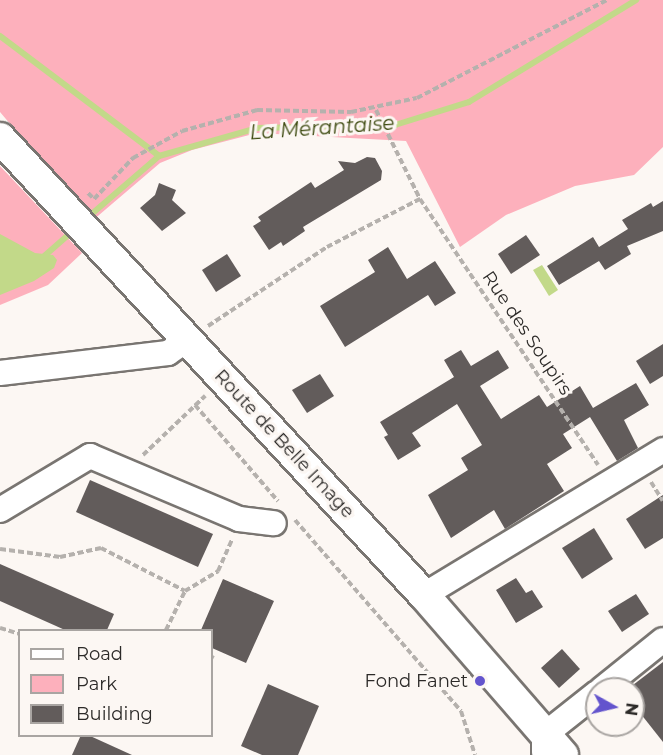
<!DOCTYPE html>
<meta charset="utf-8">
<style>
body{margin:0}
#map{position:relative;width:663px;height:755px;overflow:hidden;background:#fcf7f3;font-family:Montserrat,sans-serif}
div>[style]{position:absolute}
.green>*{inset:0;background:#fdb0bc}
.water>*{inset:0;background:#c2d989}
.stream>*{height:6px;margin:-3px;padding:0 3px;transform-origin:3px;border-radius:3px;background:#c2d989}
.building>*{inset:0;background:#625c5b}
.path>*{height:4px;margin-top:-2px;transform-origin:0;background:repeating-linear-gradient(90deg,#b5b1ad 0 6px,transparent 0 9px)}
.roads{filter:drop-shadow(2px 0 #797571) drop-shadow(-2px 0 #797571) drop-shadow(0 2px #797571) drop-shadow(0 -2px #797571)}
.minor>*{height:24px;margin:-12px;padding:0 12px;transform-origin:12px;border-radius:12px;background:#fff}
.major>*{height:30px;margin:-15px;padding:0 15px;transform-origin:15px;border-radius:15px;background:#fff}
.dots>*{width:16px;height:16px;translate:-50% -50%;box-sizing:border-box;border:3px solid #fcf7f3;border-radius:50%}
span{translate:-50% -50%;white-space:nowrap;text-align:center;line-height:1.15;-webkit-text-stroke:6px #fcf7f3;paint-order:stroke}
.street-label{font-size:18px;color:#2c2a28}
.poi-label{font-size:18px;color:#2c2a28}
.right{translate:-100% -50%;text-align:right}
.water-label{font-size:20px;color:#3d4a10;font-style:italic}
.legend{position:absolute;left:18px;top:629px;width:195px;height:108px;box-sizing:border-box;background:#fcf7f3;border:2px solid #a9a5a2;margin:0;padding:8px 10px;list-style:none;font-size:18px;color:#2c2a28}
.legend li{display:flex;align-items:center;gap:12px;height:30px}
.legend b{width:30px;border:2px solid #a9a5a2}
.north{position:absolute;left:585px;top:677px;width:60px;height:60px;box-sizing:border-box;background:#fcf7f3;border:2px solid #a9a5a2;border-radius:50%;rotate:98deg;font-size:16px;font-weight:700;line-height:24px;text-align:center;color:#2c2a28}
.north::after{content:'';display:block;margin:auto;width:21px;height:27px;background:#6354cd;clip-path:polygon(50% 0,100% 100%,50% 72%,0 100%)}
</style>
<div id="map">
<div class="green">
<i style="clip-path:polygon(0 0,663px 0,663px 147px,634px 175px,575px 186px,506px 215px,460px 247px,406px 141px,257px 133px,192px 150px,160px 163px,92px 221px,0 112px)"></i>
<i style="clip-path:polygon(0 166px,82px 253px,48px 285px,0 305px)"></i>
</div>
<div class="water">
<i style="clip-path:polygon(0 234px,35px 253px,53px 255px,57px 260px,54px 268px,34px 281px,0 295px)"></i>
<i style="clip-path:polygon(542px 265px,558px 290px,549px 296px,533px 270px)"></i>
</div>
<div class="stream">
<i style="left:0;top:36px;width:199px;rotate:37deg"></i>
<i style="left:87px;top:218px;width:95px;rotate:-40.7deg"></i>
<i style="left:159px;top:156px;width:102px;rotate:-15.9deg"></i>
<i style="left:257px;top:128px;width:138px;rotate:-1.2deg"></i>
<i style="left:395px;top:125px;width:77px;rotate:-17.3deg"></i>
<i style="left:469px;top:102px;width:196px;rotate:-31.4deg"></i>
<i style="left:42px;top:258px;width:44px;rotate:-41.3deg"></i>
</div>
<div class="building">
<i style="clip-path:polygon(367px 157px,375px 158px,382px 171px,381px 180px,303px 227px,305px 231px,283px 246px,281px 242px,269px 250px,253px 226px,261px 221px,258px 217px,311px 182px,315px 188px,344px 170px,338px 161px,355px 163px)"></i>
<i style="clip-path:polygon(159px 183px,176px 190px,172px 200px,186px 213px,162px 231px,140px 208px,155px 195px)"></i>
<i style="clip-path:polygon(663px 201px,663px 231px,627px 246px,631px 254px,605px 270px,599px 261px,559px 285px,547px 266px,593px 237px,599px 247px,628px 229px,622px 220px,651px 203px,653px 207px)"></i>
<i style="clip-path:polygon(526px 235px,540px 255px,511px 274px,498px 254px)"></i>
<i style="clip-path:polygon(388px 247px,407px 279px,435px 261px,456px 293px,435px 306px,428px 295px,345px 347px,320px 306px,375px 272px,368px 260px)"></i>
<i style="clip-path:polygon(227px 254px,241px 276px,216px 292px,202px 270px)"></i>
<i style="clip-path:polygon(663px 344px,663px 376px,650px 384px,636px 361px)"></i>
<i style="clip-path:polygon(461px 350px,471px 366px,498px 350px,509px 368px,480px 386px,501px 419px,539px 395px,547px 407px,580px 386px,593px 408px,636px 383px,649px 405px,624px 420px,638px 448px,617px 461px,590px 417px,563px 434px,572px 448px,547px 464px,564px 491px,505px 529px,494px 510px,451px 538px,428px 495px,468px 470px,461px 458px,482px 445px,457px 404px,412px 433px,421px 446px,398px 460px,384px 437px,388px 435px,380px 422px,454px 377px,444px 360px)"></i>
<i style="clip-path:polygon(320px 374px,334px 396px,307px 413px,292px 390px)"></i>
<i style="clip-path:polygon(90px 480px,213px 534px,198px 567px,76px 512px)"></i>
<i style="clip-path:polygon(663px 495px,663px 538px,645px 549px,626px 519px)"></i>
<i style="clip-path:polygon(594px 528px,613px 559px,582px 579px,562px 548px)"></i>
<i style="clip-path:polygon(0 564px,114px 614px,107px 630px,65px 630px,0 601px)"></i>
<i style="clip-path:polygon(516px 578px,526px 593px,532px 590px,543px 607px,516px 623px,496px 590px)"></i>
<i style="clip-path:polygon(223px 579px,274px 601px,246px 663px,212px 648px,212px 630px,201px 630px)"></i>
<i style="clip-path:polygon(636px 594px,649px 614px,622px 632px,608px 611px)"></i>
<i style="clip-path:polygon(562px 649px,580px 669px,559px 688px,541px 668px)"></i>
<i style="clip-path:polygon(663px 662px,663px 742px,633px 704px,633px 685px)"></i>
<i style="clip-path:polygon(268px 684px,319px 706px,298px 755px,262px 755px,241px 746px)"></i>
<i style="clip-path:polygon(81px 735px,88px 735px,132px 755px,72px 755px)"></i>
</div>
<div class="path">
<i style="left:376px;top:110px;width:99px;rotate:63.7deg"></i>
<i style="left:420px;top:199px;width:320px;rotate:56.2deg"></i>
<i style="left:88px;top:193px;width:8px;rotate:45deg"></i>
<i style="left:94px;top:199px;width:57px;rotate:-46.4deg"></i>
<i style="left:133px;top:158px;width:56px;rotate:-28.9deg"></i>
<i style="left:182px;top:131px;width:78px;rotate:-15.6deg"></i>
<i style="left:257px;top:110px;width:94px;rotate:1.2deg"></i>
<i style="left:351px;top:112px;width:67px;rotate:-12deg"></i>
<i style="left:417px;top:98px;width:214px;rotate:-27.3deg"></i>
<i style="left:208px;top:326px;width:143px;rotate:-33.6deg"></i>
<i style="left:327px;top:247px;width:105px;rotate:-27.3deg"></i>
<i style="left:195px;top:405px;width:127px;rotate:49.2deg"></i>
<i style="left:143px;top:455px;width:86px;rotate:-43.6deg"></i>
<i style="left:651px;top:482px;width:22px;rotate:58deg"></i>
<i style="left:295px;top:520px;width:253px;rotate:49deg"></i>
<i style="left:461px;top:711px;width:46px;rotate:72.3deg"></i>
<i style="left:0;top:549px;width:61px;rotate:7.6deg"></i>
<i style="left:60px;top:557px;width:42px;rotate:-12.4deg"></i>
<i style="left:101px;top:548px;width:94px;rotate:27.1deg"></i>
<i style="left:0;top:628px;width:21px;rotate:17deg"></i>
<i style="left:166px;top:630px;width:43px;rotate:-64deg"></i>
<i style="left:185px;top:591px;width:39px;rotate:-31deg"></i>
<i style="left:218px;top:571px;width:34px;rotate:-66deg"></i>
<i style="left:212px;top:657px;width:2px;rotate:27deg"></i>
</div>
<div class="roads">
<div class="minor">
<i style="left:0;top:373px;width:169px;rotate:-6.8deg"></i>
<i style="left:168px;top:353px;width:24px;rotate:-35deg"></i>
<i style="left:0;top:510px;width:105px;rotate:-31deg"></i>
<i style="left:90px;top:456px;width:162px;rotate:22.9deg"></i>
<i style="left:239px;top:519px;width:35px;rotate:7deg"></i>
<i style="left:424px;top:595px;width:280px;rotate:-31.2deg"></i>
<i style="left:602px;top:689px;width:78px;rotate:-38.8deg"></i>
<i style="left:544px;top:752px;width:17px;rotate:-90deg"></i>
<i style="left:544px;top:735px;width:68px;rotate:-38.4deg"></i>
</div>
<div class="major">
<i style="left:0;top:138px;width:623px;rotate:47.15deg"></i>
<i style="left:424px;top:595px;width:212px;rotate:49deg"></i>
</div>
</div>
<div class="dots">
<i style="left:480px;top:681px;background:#6354cd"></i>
</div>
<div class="street-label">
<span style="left:527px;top:333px;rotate:56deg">Rue des Soupirs</span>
<span style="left:284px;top:444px;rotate:47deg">Route de Belle Image</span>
</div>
<div class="poi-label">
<span class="right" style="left:468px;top:681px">Fond Fanet</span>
</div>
<div class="water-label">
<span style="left:322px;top:128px;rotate:-4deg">La Mérantaise</span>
</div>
<ul class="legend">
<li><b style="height:8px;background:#fff"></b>Road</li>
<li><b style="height:16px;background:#fdb0bc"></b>Park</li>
<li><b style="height:16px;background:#625c5b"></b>Building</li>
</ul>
<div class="north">N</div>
</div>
